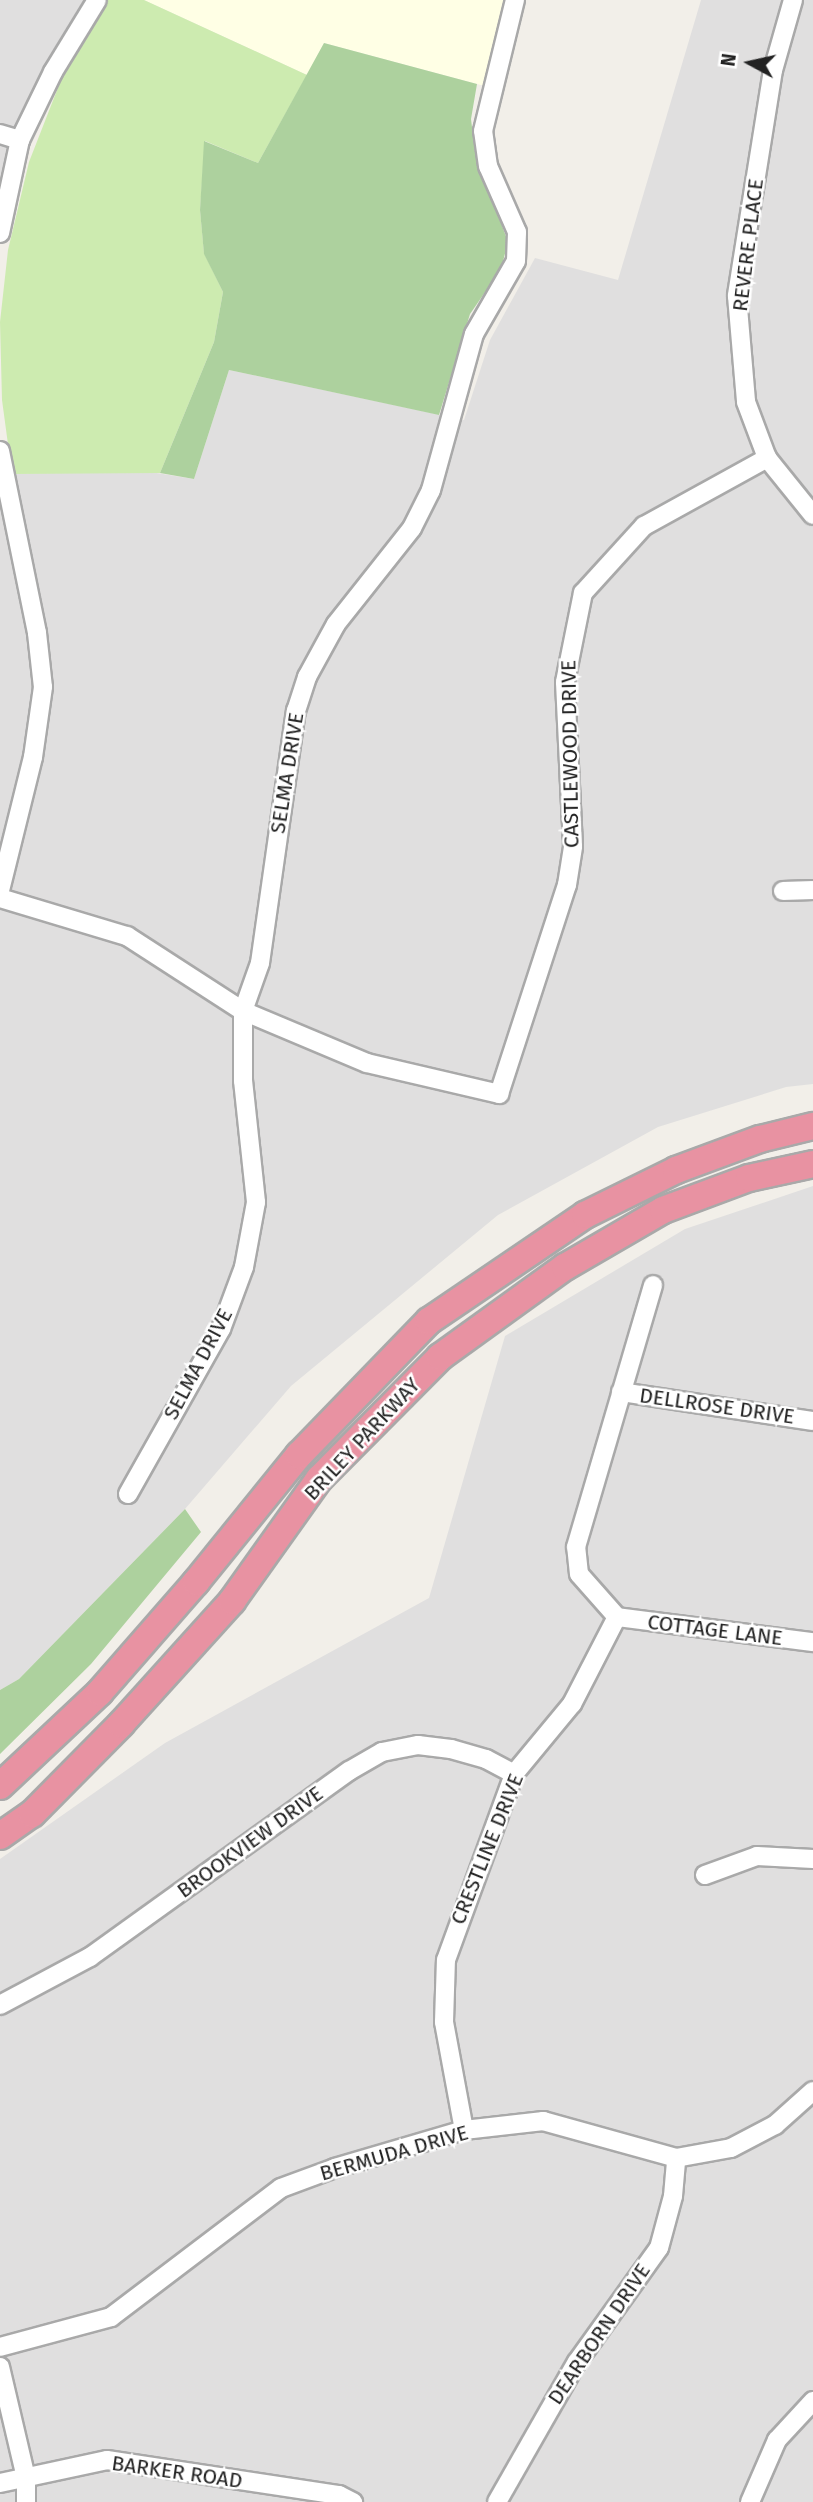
<!DOCTYPE html>
<style>
body{margin:0}
#map{position:relative;width:813px;height:2502px;overflow:hidden;background:#f2efe9;font-family:"Fira Sans",sans-serif}
div>[style]{position:absolute}
.residential>*{inset:0;background:#e0dfdf}
.education>*{inset:0;background:#ffffe5}
.grass>*{inset:0;background:#cdebb0}
.forest>*{inset:0;background:#add19e}
.roads{filter:drop-shadow(2px 0 #a9a9a9) drop-shadow(-2px 0 #a9a9a9) drop-shadow(0 2px #a9a9a9) drop-shadow(0 -2px #a9a9a9)}
.minor>*{height:18px;margin:-9px;padding:0 9px;transform-origin:9px;border-radius:9px;background:#fff}
.highway>*{height:26px;margin:-13px;padding:0 13px;transform-origin:13px;border-radius:13px;background:#e892a2}
span{translate:-50% -50%;white-space:nowrap;text-align:center;line-height:1.15;-webkit-text-stroke:5px #fff;paint-order:stroke}
.street-label{font-size:21px;color:#222}
.north{position:absolute;left:715px;top:28px;width:70px;height:70px;-webkit-text-stroke:5px #fff;paint-order:stroke;rotate:278deg;font-size:19px;font-weight:700;line-height:28px;text-align:center;color:#222}
.north::after{content:'';display:block;margin:auto;width:24px;height:32px;background:#222;clip-path:polygon(50% 0,100% 100%,50% 72%,0 100%)}
</style>
<div id="map">
<div class="residential">
<i style="clip-path:polygon(0 0,90px 0,15px 129px,0 188px)"></i>
<i style="clip-path:polygon(701px 0,813px 0,813px 1084px,786px 1087px,658px 1127px,498px 1215px,291px 1386px,185px 1509px,19px 1679px,0 1690px,0 474px,144px 471px,194px 479px,229px 370px,464px 420px,490px 340px,535px 258px,618px 280px)"></i>
<i style="clip-path:polygon(813px 1186px,813px 2502px,0 2502px,0 1859px,165px 1743px,429px 1598px,505px 1336px,685px 1229px)"></i>
</div>
<div class="education">
<i style="clip-path:polygon(144px 0,515px 0,492px 88px,324px 43px,307px 75px)"></i>
</div>
<div class="grass">
<i style="clip-path:polygon(106px 0,144px 0,307px 75px,258px 163px,205px 141px,200px 210px,204px 253px,223px 292px,214px 342px,160px 473px,12px 474px,2px 400px,0 322px,8px 250px,29px 162px,61px 80px)"></i>
</div>
<div class="forest">
<i style="clip-path:polygon(324px 43px,477px 84px,471px 119px,475px 152px,508px 242px,501px 269px,470px 314px,439px 415px,229px 370px,194px 479px,160px 473px,214px 342px,223px 292px,204px 254px,200px 210px,204px 141px,258px 163px)"></i>
<i style="clip-path:polygon(185px 1509px,201px 1532px,91px 1664px,0 1754px,0 1690px,19px 1679px)"></i>
</div>
<div class="roads">
<div class="minor">
<i style="left:793px;top:0;width:73px;rotate:105.9deg"></i>
<i style="left:773px;top:70px;width:229px;rotate:99.1deg"></i>
<i style="left:737px;top:296px;width:106px;rotate:85.1deg"></i>
<i style="left:746px;top:402px;width:60px;rotate:69.4deg"></i>
<i style="left:767px;top:458px;width:73px;rotate:51.1deg"></i>
<i style="left:0;top:134px;width:21px;rotate:17deg"></i>
<i style="left:0;top:233px;width:95px;rotate:-77.9deg"></i>
<i style="left:20px;top:140px;width:76px;rotate:-64.1deg"></i>
<i style="left:53px;top:72px;width:84px;rotate:-58.6deg"></i>
<i style="left:0;top:451px;width:186px;rotate:78.5deg"></i>
<i style="left:37px;top:633px;width:54px;rotate:83.7deg"></i>
<i style="left:43px;top:687px;width:71px;rotate:98.1deg"></i>
<i style="left:33px;top:757px;width:137px;rotate:103.9deg"></i>
<i style="left:783px;top:891px;width:30px;rotate:-2deg"></i>
<i style="left:0;top:898px;width:133px;rotate:16.7deg"></i>
<i style="left:127px;top:936px;width:138px;rotate:32.9deg"></i>
<i style="left:243px;top:1011px;width:134px;rotate:22.8deg"></i>
<i style="left:367px;top:1063px;width:136px;rotate:13.2deg"></i>
<i style="left:499px;top:1094px;width:220px;rotate:-72deg"></i>
<i style="left:567px;top:885px;width:39px;rotate:-81deg"></i>
<i style="left:573px;top:846px;width:164px;rotate:-92.8deg"></i>
<i style="left:565px;top:682px;width:91px;rotate:-78.6deg"></i>
<i style="left:583px;top:593px;width:91px;rotate:-47.7deg"></i>
<i style="left:644px;top:526px;width:141px;rotate:-28.9deg"></i>
<i style="left:621px;top:1392px;width:194px;rotate:8.6deg"></i>
<i style="left:128px;top:1494px;width:189px;rotate:-60.6deg"></i>
<i style="left:221px;top:1329px;width:66px;rotate:-69.6deg"></i>
<i style="left:244px;top:1267px;width:66px;rotate:-79.5deg"></i>
<i style="left:256px;top:1202px;width:122px;rotate:-96.1deg"></i>
<i style="left:243px;top:1081px;width:70px;rotate:-90deg"></i>
<i style="left:243px;top:1011px;width:51px;rotate:-70.5deg"></i>
<i style="left:260px;top:963px;width:255px;rotate:-81.9deg"></i>
<i style="left:296px;top:711px;width:36px;rotate:-72deg"></i>
<i style="left:307px;top:677px;width:60px;rotate:-61.3deg"></i>
<i style="left:336px;top:624px;width:122px;rotate:-51.6deg"></i>
<i style="left:412px;top:528px;width:42px;rotate:-63.4deg"></i>
<i style="left:431px;top:490px;width:162px;rotate:-74.6deg"></i>
<i style="left:474px;top:334px;width:84px;rotate:-60.1deg"></i>
<i style="left:516px;top:261px;width:29px;rotate:-88deg"></i>
<i style="left:517px;top:232px;width:72px;rotate:-113.7deg"></i>
<i style="left:488px;top:166px;width:35px;rotate:-98deg"></i>
<i style="left:483px;top:131px;width:135px;rotate:-76.3deg"></i>
<i style="left:617px;top:1617px;width:198px;rotate:7.3deg"></i>
<i style="left:705px;top:1875px;width:55px;rotate:-20.1deg"></i>
<i style="left:757px;top:1856px;width:56px;rotate:3.1deg"></i>
<i style="left:0;top:2005px;width:102px;rotate:-28.1deg"></i>
<i style="left:90px;top:1957px;width:319px;rotate:-35.7deg"></i>
<i style="left:349px;top:1771px;width:38px;rotate:-30deg"></i>
<i style="left:382px;top:1752px;width:37px;rotate:-11deg"></i>
<i style="left:418px;top:1745px;width:33px;rotate:7deg"></i>
<i style="left:451px;top:1749px;width:36px;rotate:16deg"></i>
<i style="left:486px;top:1759px;width:32px;rotate:28deg"></i>
<i style="left:464px;top:2130px;width:110px;rotate:-100.5deg"></i>
<i style="left:444px;top:2022px;width:62px;rotate:-88.2deg"></i>
<i style="left:446px;top:1960px;width:198px;rotate:-69.9deg"></i>
<i style="left:514px;top:1774px;width:91px;rotate:-50.4deg"></i>
<i style="left:572px;top:1704px;width:98px;rotate:-62.7deg"></i>
<i style="left:617px;top:1617px;width:57px;rotate:-131.5deg"></i>
<i style="left:579px;top:1574px;width:27px;rotate:-96deg"></i>
<i style="left:576px;top:1547px;width:273px;rotate:-73.6deg"></i>
<i style="left:0;top:2347px;width:115px;rotate:-15.1deg"></i>
<i style="left:111px;top:2317px;width:213px;rotate:-37.2deg"></i>
<i style="left:281px;top:2188px;width:58px;rotate:-20.3deg"></i>
<i style="left:335px;top:2168px;width:134px;rotate:-16.4deg"></i>
<i style="left:464px;top:2130px;width:80px;rotate:-6.5deg"></i>
<i style="left:543px;top:2121px;width:138px;rotate:15.5deg"></i>
<i style="left:676px;top:2158px;width:56px;rotate:-10.3deg"></i>
<i style="left:731px;top:2148px;width:50px;rotate:-27.6deg"></i>
<i style="left:775px;top:2125px;width:51px;rotate:-41.8deg"></i>
<i style="left:0;top:2367px;width:114px;rotate:76.8deg"></i>
<i style="left:26px;top:2478px;width:24px;rotate:90deg"></i>
<i style="left:0;top:2483px;width:109px;rotate:-12.1deg"></i>
<i style="left:107px;top:2460px;width:235px;rotate:8.6deg"></i>
<i style="left:339px;top:2495px;width:16px;rotate:27deg"></i>
<i style="left:497px;top:2502px;width:161px;rotate:-60.3deg"></i>
<i style="left:577px;top:2362px;width:140px;rotate:-54.3deg"></i>
<i style="left:659px;top:2248px;width:54px;rotate:-74.9deg"></i>
<i style="left:673px;top:2196px;width:38px;rotate:-85deg"></i>
<i style="left:750px;top:2502px;width:68px;rotate:-66.5deg"></i>
<i style="left:777px;top:2440px;width:53px;rotate:-47.3deg"></i>
</div>
<div class="highway">
<i style="left:0;top:1786px;width:137px;rotate:-43.2deg"></i>
<i style="left:100px;top:1692px;width:146px;rotate:-48.9deg"></i>
<i style="left:196px;top:1582px;width:164px;rotate:-51deg"></i>
<i style="left:299px;top:1455px;width:187px;rotate:-45.9deg"></i>
<i style="left:429px;top:1321px;width:189px;rotate:-34.2deg"></i>
<i style="left:585px;top:1215px;width:102px;rotate:-26.3deg"></i>
<i style="left:676px;top:1170px;width:90px;rotate:-20.3deg"></i>
<i style="left:760px;top:1139px;width:55px;rotate:-13.8deg"></i>
<i style="left:0;top:1836px;width:39px;rotate:-35deg"></i>
<i style="left:32px;top:1814px;width:127px;rotate:-45.3deg"></i>
<i style="left:121px;top:1724px;width:166px;rotate:-47.9deg"></i>
<i style="left:232px;top:1601px;width:150px;rotate:-54.5deg"></i>
<i style="left:319px;top:1479px;width:172px;rotate:-45.2deg"></i>
<i style="left:440px;top:1357px;width:154px;rotate:-35.8deg"></i>
<i style="left:565px;top:1267px;width:113px;rotate:-30.2deg"></i>
<i style="left:663px;top:1210px;width:92px;rotate:-20.4deg"></i>
<i style="left:749px;top:1178px;width:66px;rotate:-12.3deg"></i>
</div>
</div>
<div class="street-label">
<span style="left:748px;top:245px;rotate:-83deg">REVERE PLACE</span>
<span style="left:570px;top:754px;rotate:-91deg">CASTLEWOOD DRIVE</span>
<span style="left:287px;top:773px;rotate:-81deg">SELMA DRIVE</span>
<span style="left:198px;top:1364px;rotate:-62deg">SELMA DRIVE</span>
<span style="left:717px;top:1406px;rotate:8deg">DELLROSE DRIVE</span>
<span style="left:362px;top:1439px;rotate:-47deg">BRILEY PARKWAY</span>
<span style="left:715px;top:1630px;rotate:7deg">COTTAGE LANE</span>
<span style="left:250px;top:1842px;rotate:-36deg">BROOKVIEW DRIVE</span>
<span style="left:487px;top:1849px;rotate:-68deg">CRESTLINE DRIVE</span>
<span style="left:394px;top:2153px;rotate:-16deg">BERMUDA DRIVE</span>
<span style="left:599px;top:2334px;rotate:-56deg">DEARBORN DRIVE</span>
<span style="left:177px;top:2472px;rotate:8deg">BARKER ROAD</span>
</div>
<div class="north">N</div>
</div>
